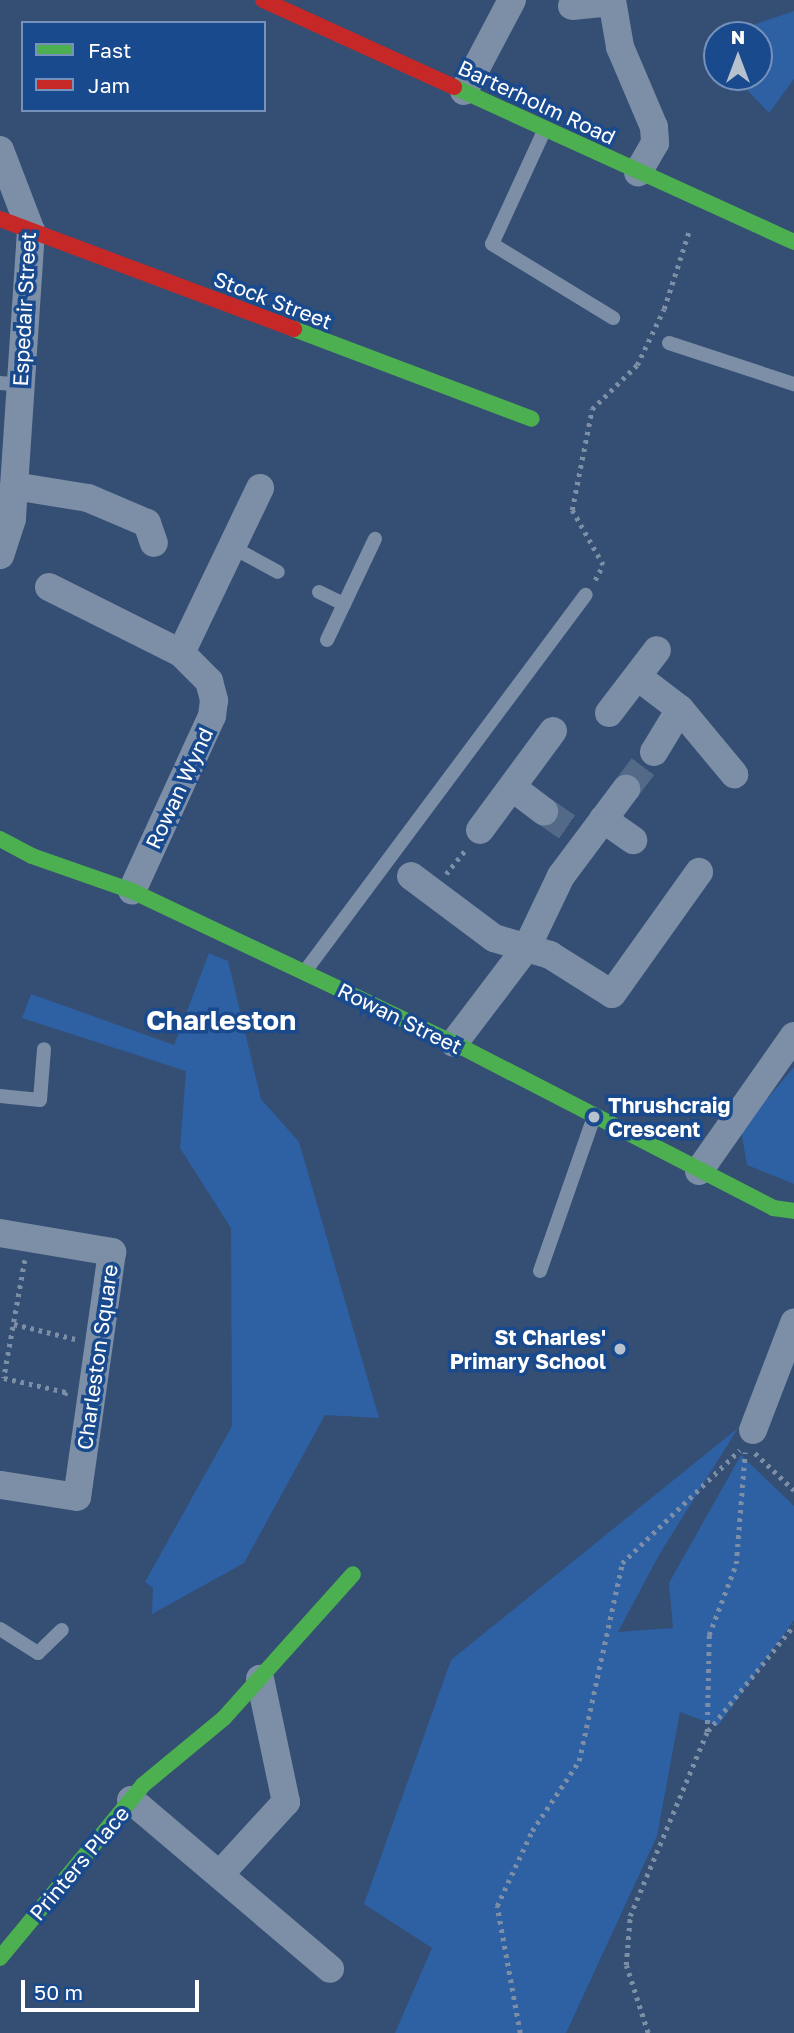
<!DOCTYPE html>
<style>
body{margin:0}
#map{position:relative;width:794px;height:2033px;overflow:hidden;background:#354e73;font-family:"Golos Text",sans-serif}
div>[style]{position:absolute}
.green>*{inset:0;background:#2e60a4}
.street-tunnel>*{height:28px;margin-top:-14px;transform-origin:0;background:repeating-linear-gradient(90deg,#536988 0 28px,transparent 0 42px)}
.path>*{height:4.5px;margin-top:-2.25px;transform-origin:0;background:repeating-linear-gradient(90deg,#7c8fa7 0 3.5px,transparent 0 8.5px)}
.lane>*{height:14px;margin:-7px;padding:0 7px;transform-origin:7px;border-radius:7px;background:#7c8fa7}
.street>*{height:28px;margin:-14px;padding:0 14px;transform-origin:14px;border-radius:14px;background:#7c8fa7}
.fast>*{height:16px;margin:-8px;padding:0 8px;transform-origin:8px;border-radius:8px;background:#4caf50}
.jam>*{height:16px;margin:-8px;padding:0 8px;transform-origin:8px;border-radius:8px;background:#c62828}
.dots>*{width:19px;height:19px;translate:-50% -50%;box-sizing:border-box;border:4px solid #1a4a8e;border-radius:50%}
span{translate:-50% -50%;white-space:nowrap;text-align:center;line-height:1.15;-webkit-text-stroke:7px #1a4a8e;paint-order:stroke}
.street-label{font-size:21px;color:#fff}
.poi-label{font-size:21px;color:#fff;font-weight:700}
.left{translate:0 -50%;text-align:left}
.right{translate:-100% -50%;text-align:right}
.district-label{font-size:28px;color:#fff;font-weight:700}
.legend{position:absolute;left:21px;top:21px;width:245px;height:91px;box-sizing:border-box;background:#1a4a8e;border:2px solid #7692bb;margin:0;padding:9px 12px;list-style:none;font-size:21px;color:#fff}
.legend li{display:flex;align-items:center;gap:14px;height:35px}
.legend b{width:35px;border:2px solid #7692bb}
.north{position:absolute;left:703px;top:21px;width:70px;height:70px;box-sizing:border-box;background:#1a4a8e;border:2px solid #7692bb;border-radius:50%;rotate:0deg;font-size:19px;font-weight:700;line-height:28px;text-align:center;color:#fff}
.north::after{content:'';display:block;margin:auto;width:24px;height:32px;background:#b8c1ce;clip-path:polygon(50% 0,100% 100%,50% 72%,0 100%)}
.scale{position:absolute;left:21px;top:1980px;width:178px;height:32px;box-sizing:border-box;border:4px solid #fff;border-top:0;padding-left:9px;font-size:21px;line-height:24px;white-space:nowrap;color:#fff;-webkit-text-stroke:5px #1a4a8e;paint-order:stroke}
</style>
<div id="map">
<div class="green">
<i style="clip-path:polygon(794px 11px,794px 79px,769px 113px,735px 77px,759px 77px,759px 35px,723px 35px)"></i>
<i style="clip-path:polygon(209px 953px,228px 961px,261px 1099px,299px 1142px,379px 1418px,325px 1415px,244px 1563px,152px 1614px,153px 1588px,145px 1582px,232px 1426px,231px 1228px,180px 1148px,186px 1071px,22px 1018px,31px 994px,174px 1045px)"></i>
<i style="clip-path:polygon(794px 1067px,794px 1184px,747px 1165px,741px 1130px)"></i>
<i style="clip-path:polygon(738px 1428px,659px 1555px,618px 1632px,673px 1628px,669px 1583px,741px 1455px,794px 1506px,794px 1620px,718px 1726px,680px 1712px,657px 1836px,566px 2033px,395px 2033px,432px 1948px,364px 1904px,451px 1660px)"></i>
</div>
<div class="street-tunnel">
<i style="left:626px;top:789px;width:46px;rotate:-52.9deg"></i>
<i style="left:544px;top:811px;width:51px;rotate:34.6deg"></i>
</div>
<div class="path">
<i style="left:595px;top:580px;width:17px;rotate:-62deg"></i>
<i style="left:603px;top:565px;width:63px;rotate:-119.4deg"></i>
<i style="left:572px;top:510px;width:103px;rotate:-78.8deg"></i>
<i style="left:592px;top:409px;width:63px;rotate:-44.4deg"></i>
<i style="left:637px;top:365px;width:62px;rotate:-64.3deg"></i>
<i style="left:664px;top:309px;width:85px;rotate:-72.2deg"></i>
<i style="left:446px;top:874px;width:33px;rotate:-51deg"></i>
<i style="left:25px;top:1260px;width:120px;rotate:100.1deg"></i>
<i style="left:4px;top:1378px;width:64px;rotate:12.7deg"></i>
<i style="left:66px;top:1392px;width:4px;rotate:104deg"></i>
<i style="left:14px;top:1324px;width:63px;rotate:13.8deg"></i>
<i style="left:755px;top:1453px;width:54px;rotate:43.5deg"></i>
<i style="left:708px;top:1731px;width:136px;rotate:-50.9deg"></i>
<i style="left:520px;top:2033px;width:129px;rotate:-100.3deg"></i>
<i style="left:497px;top:1906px;width:83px;rotate:-65deg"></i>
<i style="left:532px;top:1831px;width:84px;rotate:-56.1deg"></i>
<i style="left:579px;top:1761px;width:203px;rotate:-77.7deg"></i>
<i style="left:622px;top:1563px;width:163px;rotate:-43.8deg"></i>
<i style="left:648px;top:2033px;width:71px;rotate:-107.9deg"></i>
<i style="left:626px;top:1965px;width:49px;rotate:-85.3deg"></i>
<i style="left:630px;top:1916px;width:199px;rotate:-67.3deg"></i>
<i style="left:707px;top:1732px;width:97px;rotate:-88.8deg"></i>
<i style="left:709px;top:1635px;width:76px;rotate:-69.2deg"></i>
<i style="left:736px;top:1564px;width:112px;rotate:-85.4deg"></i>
</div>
<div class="lane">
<i style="left:544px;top:131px;width:124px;rotate:114.7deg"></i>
<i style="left:492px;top:244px;width:142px;rotate:31.4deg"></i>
<i style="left:669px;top:343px;width:132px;rotate:18.2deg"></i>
<i style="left:0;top:383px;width:21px;rotate:5deg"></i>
<i style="left:232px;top:547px;width:52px;rotate:28.5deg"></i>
<i style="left:319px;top:592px;width:28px;rotate:26deg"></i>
<i style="left:327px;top:640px;width:112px;rotate:-64.6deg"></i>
<i style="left:306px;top:970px;width:468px;rotate:-53.3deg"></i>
<i style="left:0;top:1096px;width:40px;rotate:5.7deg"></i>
<i style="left:40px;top:1100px;width:51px;rotate:-85.5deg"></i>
<i style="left:540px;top:1271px;width:163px;rotate:-70.7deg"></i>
<i style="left:0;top:1629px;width:45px;rotate:32.3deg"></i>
<i style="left:38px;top:1653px;width:33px;rotate:-44deg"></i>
</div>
<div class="street">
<i style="left:612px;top:0;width:48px;rotate:80.3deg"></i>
<i style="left:620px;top:47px;width:87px;rotate:67deg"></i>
<i style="left:654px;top:127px;width:16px;rotate:86deg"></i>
<i style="left:655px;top:143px;width:34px;rotate:120deg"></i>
<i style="left:572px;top:6px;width:40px;rotate:-5.7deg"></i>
<i style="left:464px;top:91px;width:103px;rotate:-62.2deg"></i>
<i style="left:0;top:150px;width:87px;rotate:69.1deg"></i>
<i style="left:31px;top:231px;width:289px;rotate:93.8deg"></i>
<i style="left:12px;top:519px;width:38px;rotate:108deg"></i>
<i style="left:14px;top:486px;width:75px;rotate:9.2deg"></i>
<i style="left:88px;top:498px;width:64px;rotate:23deg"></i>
<i style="left:147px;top:523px;width:21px;rotate:71deg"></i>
<i style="left:49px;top:587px;width:148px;rotate:26.6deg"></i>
<i style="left:181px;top:653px;width:40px;rotate:45deg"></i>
<i style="left:209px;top:681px;width:20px;rotate:75deg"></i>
<i style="left:214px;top:700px;width:16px;rotate:97deg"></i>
<i style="left:212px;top:716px;width:192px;rotate:114.6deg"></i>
<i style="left:181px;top:653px;width:183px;rotate:-64.4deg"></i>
<i style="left:638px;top:677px;width:53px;rotate:37.3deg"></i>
<i style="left:680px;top:709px;width:85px;rotate:50.3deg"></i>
<i style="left:609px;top:713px;width:79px;rotate:-52.7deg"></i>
<i style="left:654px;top:752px;width:50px;rotate:-58.8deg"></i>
<i style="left:513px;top:788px;width:39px;rotate:37deg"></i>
<i style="left:603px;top:819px;width:37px;rotate:35deg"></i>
<i style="left:480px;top:830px;width:123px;rotate:-53.6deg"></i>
<i style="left:411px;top:876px;width:104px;rotate:36.8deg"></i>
<i style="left:494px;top:938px;width:59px;rotate:16.9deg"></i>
<i style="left:550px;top:955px;width:73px;rotate:32.2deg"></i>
<i style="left:612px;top:994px;width:150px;rotate:-54.5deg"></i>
<i style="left:454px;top:1043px;width:121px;rotate:-52.8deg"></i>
<i style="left:527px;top:947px;width:79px;rotate:-64.4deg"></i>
<i style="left:561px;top:876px;width:109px;rotate:-53.2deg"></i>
<i style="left:699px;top:1171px;width:165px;rotate:-54.9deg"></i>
<i style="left:0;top:1233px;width:114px;rotate:9.6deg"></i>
<i style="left:112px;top:1252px;width:247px;rotate:98.1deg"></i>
<i style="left:77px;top:1497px;width:78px;rotate:-171.1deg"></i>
<i style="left:753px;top:1430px;width:115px;rotate:-69deg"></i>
<i style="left:131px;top:1800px;width:261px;rotate:40.3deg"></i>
<i style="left:222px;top:1872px;width:95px;rotate:-47.6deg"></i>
<i style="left:286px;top:1802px;width:126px;rotate:-101.9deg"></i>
</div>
<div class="fast">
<i style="left:454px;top:87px;width:374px;rotate:24.5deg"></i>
<i style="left:294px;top:329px;width:254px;rotate:20.7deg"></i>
<i style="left:0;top:839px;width:36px;rotate:28deg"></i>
<i style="left:32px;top:856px;width:106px;rotate:19.3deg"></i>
<i style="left:132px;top:891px;width:356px;rotate:25.3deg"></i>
<i style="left:454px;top:1043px;width:359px;rotate:27.3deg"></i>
<i style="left:773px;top:1208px;width:21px;rotate:8deg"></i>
<i style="left:0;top:1958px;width:224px;rotate:-50.4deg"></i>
<i style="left:143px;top:1785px;width:105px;rotate:-39.6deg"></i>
<i style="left:224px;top:1718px;width:193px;rotate:-48.1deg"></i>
</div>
<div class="jam">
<i style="left:263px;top:0;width:210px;rotate:24.5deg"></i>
<i style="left:0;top:219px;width:314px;rotate:20.5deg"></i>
</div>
<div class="dots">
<i style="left:594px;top:1117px;background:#b8c1ce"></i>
<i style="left:620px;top:1349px;background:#b8c1ce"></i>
</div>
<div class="street-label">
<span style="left:537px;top:102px;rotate:25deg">Barterholm Road</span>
<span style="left:273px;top:300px;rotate:21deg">Stock Street</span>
<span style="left:24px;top:309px;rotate:-87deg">Espedair Street</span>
<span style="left:179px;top:788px;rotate:-65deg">Rowan Wynd</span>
<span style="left:400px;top:1018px;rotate:26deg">Rowan Street</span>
<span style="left:97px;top:1357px;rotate:-82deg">Charleston Square</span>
<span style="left:79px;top:1863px;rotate:-50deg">Printers Place</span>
</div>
<div class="poi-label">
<span class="left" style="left:608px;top:1117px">Thrushcraig<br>Crescent</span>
<span class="right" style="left:606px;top:1349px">St Charles'<br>Primary School</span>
</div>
<div class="district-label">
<span style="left:221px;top:1020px">Charleston</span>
</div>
<ul class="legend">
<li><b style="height:9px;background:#4caf50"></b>Fast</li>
<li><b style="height:9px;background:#c62828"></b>Jam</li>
</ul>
<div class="north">N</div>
<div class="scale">50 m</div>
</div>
